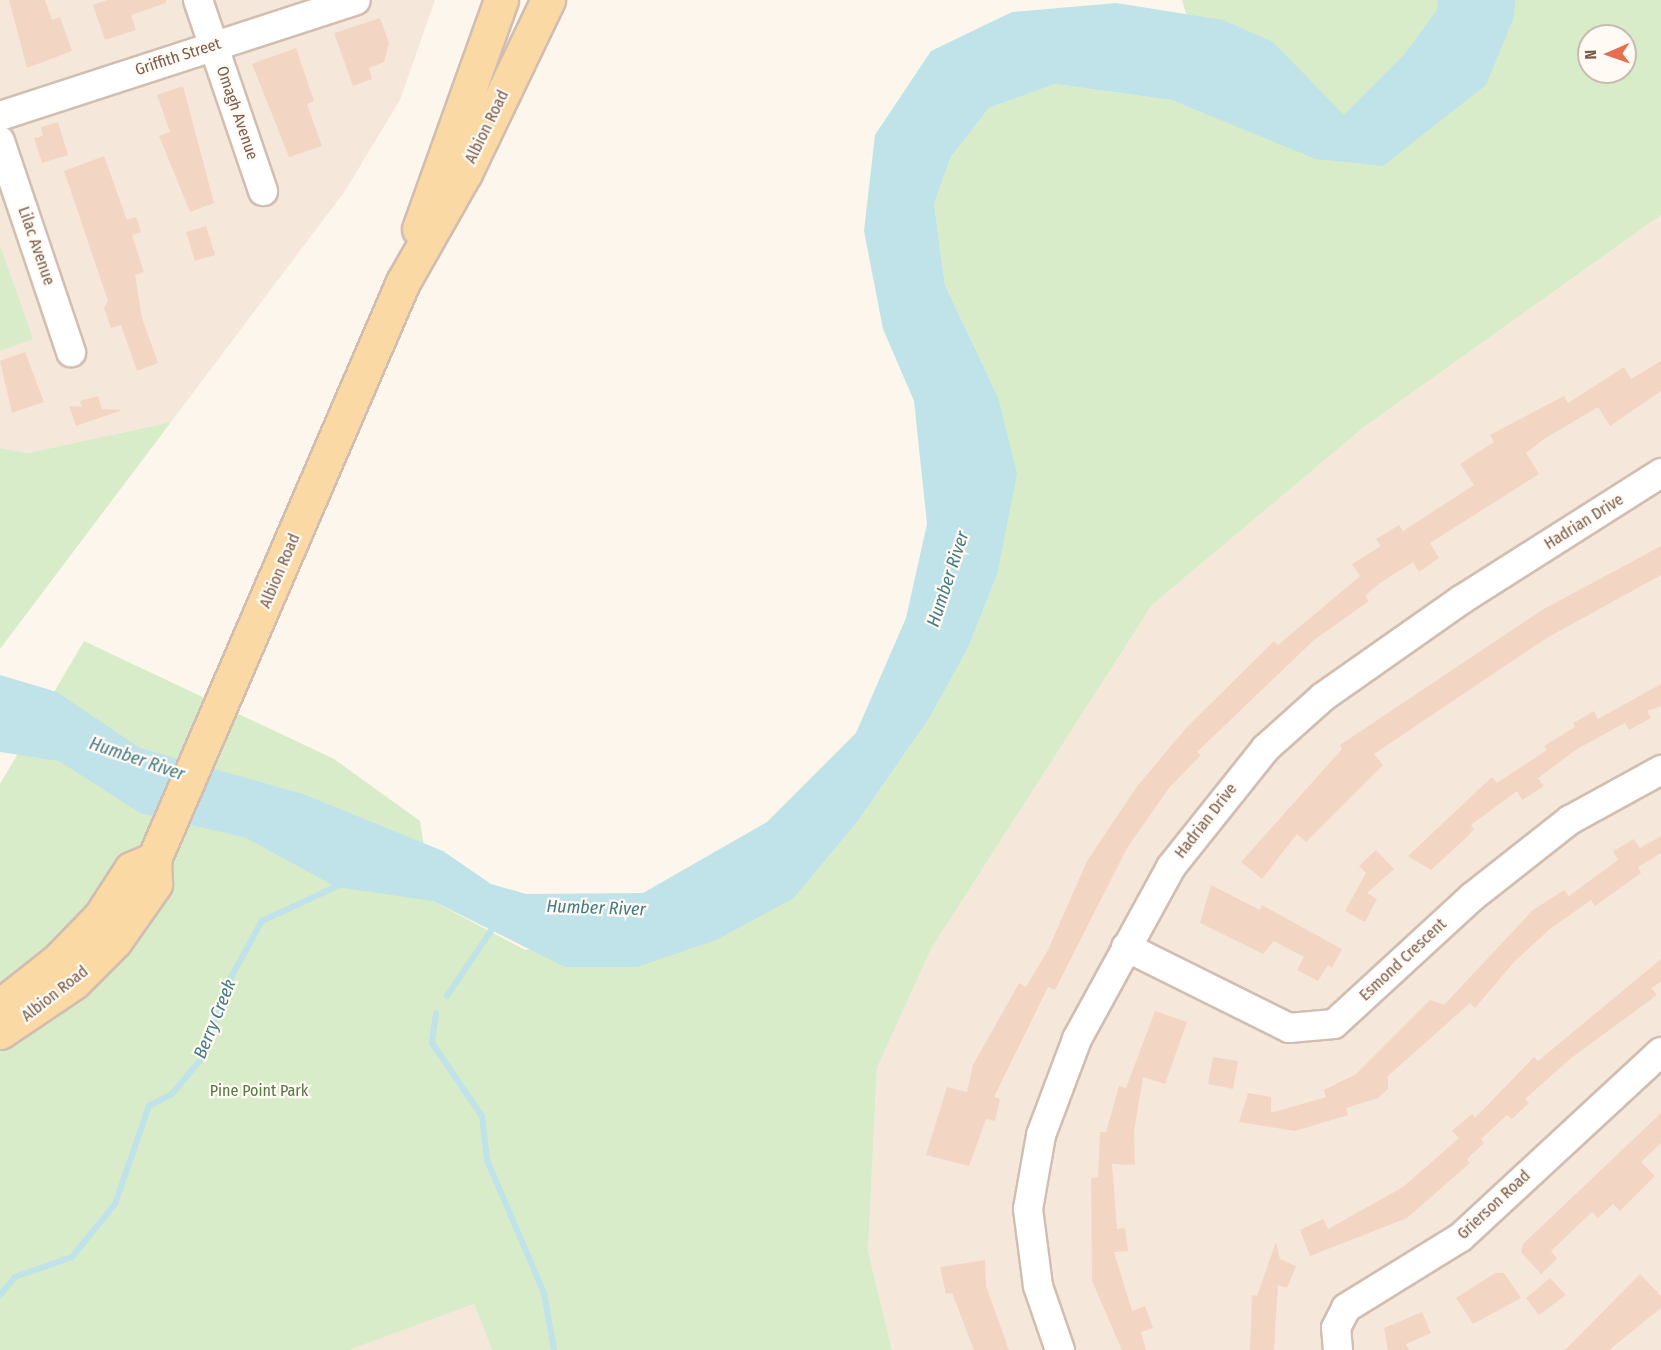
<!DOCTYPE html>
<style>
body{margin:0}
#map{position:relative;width:1661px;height:1350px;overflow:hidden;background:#fdf6ec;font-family:"Fira Sans Condensed",sans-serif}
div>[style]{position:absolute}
.residential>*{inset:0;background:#f5e8da}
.green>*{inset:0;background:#d8ecc9}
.water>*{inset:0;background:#bfe3e8}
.stream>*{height:6px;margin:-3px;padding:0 3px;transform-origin:3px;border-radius:3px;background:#bfe3e8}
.building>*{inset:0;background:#f3d5c3}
.roads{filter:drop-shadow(2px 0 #d1beb0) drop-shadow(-2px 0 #d1beb0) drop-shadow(0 2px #d1beb0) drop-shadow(0 -2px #d1beb0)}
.minor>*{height:28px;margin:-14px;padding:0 14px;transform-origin:14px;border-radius:14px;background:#fff}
.major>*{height:33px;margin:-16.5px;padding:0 16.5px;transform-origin:16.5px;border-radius:16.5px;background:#fbd9a5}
span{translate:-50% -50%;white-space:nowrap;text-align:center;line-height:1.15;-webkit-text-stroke:4.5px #fffaf3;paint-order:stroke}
.street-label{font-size:16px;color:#7a5c4d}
.park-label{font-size:16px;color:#537a41}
.water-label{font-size:18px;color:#437c86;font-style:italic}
.north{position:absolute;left:1577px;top:24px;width:60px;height:60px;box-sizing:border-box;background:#fffaf3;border:2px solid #cabbb1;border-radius:50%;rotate:268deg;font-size:16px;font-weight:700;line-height:24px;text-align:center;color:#7a5c4d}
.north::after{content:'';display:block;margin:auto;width:21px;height:27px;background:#e76f51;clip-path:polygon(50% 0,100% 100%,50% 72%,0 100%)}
</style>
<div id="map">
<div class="residential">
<i style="clip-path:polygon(0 0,435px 0,400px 100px,345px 191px,171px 422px,28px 453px,0 448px)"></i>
<i style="clip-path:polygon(1661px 215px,1661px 1350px,892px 1350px,868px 1251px,877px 1068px,931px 949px,1152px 605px,1364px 427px)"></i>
<i style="clip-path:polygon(474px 1304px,492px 1350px,349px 1350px)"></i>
</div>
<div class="green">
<i style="clip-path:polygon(evenodd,1182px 0,1661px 0,1661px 215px,1364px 427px,1152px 605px,931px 949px,877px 1068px,868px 1251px,892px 1350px,492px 1350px,474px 1304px,349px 1350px,0 1350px,0 784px,84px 641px,334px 759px,420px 821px,433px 901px,525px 950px,794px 898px,858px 821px,930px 717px,968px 648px,997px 575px,998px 397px,945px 285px,934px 204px,951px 157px,989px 108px,1055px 84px,1171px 100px,1216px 118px,1182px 0,1589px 36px,1625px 36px,1625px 72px,1589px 72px,1589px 36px)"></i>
<i style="clip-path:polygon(0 245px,33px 339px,0 351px)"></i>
<i style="clip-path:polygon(171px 422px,0 649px,0 448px,28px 453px)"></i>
</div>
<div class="water">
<i style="clip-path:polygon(1438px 0,1515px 0,1514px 17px,1486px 85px,1383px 166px,1316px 159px,1171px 100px,1055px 84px,989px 108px,951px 157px,934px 204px,945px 285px,998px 397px,1017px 474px,997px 575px,968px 648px,930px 717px,858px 821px,794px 898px,716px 940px,637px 967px,565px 967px,433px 901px,336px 887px,246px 838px,140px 813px,59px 761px,0 752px,0 675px,57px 692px,140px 748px,303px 794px,443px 851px,491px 884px,526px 894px,643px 893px,767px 822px,856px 733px,906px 618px,927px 524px,914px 401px,883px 329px,864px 231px,875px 135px,931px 51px,1012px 12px,1116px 3px,1223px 20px,1273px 42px,1344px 115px,1404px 55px,1437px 10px)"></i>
</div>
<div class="stream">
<i style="left:447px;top:996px;width:89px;rotate:-56deg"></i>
<i style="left:436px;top:1013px;width:30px;rotate:98deg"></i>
<i style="left:432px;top:1043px;width:88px;rotate:55.6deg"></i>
<i style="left:482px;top:1116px;width:44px;rotate:83.5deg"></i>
<i style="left:487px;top:1160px;width:145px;rotate:66.8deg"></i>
<i style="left:544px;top:1293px;width:58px;rotate:80deg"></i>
<i style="left:0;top:1295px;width:23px;rotate:-50deg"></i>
<i style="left:15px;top:1277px;width:60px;rotate:-19.3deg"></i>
<i style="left:72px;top:1257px;width:68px;rotate:-50.9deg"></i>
<i style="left:115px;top:1204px;width:104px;rotate:-70.9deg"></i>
<i style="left:149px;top:1106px;width:26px;rotate:-28deg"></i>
<i style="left:172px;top:1094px;width:50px;rotate:-49.9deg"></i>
<i style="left:204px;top:1056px;width:69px;rotate:-73.1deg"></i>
<i style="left:224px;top:990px;width:79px;rotate:-61.2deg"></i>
<i style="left:262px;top:921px;width:88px;rotate:-24.8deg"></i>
</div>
<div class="building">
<i style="clip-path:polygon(9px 0,45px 0,52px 20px,60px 17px,72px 51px,27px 68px)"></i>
<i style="clip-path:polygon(107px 0,166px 0,166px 3px,131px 15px,136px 30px,105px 40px,93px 5px)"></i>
<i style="clip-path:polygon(380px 18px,389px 43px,384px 62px,369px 68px,372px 79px,353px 86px,334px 33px)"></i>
<i style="clip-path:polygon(296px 48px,314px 101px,307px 104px,322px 146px,289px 157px,252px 64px)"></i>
<i style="clip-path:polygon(183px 86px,214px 203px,190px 212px,159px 136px,170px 132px,157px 95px)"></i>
<i style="clip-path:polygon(58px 122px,68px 155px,42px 163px,34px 138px,43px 136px,41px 127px)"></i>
<i style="clip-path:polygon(104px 156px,127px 220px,136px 217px,141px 232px,132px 235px,144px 272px,135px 275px,142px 318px,158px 363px,137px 371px,121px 325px,111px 328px,104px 308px,108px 301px,64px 171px)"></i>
<i style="clip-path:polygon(206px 226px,215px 255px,195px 261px,186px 232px)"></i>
<i style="clip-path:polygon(25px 352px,44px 402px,12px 413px,0 361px)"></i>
<i style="clip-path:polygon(1661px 361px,1661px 391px,1610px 426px,1598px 407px,1544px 439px,1526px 453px,1539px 474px,1430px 543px,1439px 558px,1419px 572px,1413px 562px,1380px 583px,1365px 596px,1369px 601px,1314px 640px,1197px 752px,1201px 755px,1169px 788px,1127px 848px,1055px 990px,1048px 987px,994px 1097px,1000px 1099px,995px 1121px,986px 1119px,969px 1166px,926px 1155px,947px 1087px,967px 1092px,973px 1065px,1019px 983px,1026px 987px,1048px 950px,1087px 861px,1138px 785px,1187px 727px,1274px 641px,1278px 645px,1360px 576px,1352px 564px,1381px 546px,1376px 539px,1399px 525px,1403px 531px,1474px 485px,1460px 464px,1494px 442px,1490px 435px,1564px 396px,1568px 403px,1624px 367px,1631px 379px)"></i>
<i style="clip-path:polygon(98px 396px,102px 409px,122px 410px,76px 426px,69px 406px,82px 407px,80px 401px)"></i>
<i style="clip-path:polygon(1661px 546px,1661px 575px,1545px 639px,1374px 754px,1383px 765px,1306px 842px,1297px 834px,1262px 879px,1241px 862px,1342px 749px,1340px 745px,1542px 610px)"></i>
<i style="clip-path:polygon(1661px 684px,1661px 706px,1647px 711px,1651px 718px,1629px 730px,1625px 723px,1577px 749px,1538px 778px,1544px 786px,1522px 800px,1517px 791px,1471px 825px,1474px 829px,1468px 836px,1431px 870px,1408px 856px,1492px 777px,1497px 783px,1547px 750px,1544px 746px,1575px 727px,1573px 723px,1594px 711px,1598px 719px)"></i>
<i style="clip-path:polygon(1661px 836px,1661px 853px,1638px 867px,1641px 873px,1595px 906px,1591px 900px,1550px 929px,1514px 962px,1475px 1008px,1470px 1003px,1388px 1076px,1388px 1089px,1378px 1098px,1346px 1108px,1348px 1115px,1295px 1131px,1239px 1122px,1248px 1093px,1271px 1097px,1271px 1113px,1326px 1097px,1324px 1090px,1356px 1074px,1430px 1000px,1444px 1005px,1533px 910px,1564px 890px,1569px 896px,1618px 860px,1613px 851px,1634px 839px,1640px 848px)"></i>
<i style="clip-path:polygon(1376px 850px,1394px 869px,1367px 893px,1377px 899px,1365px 922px,1345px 911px,1366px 873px,1359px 866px)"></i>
<i style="clip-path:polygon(1211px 885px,1260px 910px,1262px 905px,1342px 949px,1332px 968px,1328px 965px,1318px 981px,1297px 970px,1304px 957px,1274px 941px,1263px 954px,1200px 923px)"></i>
<i style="clip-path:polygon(1661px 959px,1661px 982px,1651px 988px,1657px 995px,1570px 1059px,1525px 1099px,1529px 1103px,1512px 1119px,1507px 1115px,1481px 1139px,1484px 1143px,1467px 1159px,1470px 1163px,1407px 1218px,1310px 1256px,1300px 1230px,1323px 1219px,1328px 1229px,1403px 1187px,1459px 1138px,1452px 1131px,1472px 1114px,1475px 1118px,1534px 1057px,1538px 1061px)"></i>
<i style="clip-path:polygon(1155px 1011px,1187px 1022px,1165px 1084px,1143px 1077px,1134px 1132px,1135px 1165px,1112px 1164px,1117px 1229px,1125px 1228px,1128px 1251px,1114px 1252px,1132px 1311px,1145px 1306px,1153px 1328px,1141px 1332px,1146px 1350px,1122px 1350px,1092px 1281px,1091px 1178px,1098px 1177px,1100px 1132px,1106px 1132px,1119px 1086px,1126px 1088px)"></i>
<i style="clip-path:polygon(1213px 1057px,1238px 1061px,1233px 1089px,1208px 1084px)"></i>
<i style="clip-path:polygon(1661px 1113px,1661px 1143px,1641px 1162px,1655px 1176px,1620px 1211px,1613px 1204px,1598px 1218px,1592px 1212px,1551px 1251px,1557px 1259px,1541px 1274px,1521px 1252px,1523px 1244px)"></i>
<i style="clip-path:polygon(1276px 1242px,1280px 1259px,1296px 1266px,1287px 1288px,1278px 1285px,1274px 1350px,1250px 1350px,1252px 1295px,1257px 1296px)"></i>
<i style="clip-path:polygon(985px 1260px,986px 1286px,1009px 1350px,974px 1350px,952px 1293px,946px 1294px,940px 1267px)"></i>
<i style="clip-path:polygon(1495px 1273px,1504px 1273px,1521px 1298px,1473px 1324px,1456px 1298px)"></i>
<i style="clip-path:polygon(1640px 1274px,1661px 1296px,1661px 1308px,1609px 1350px,1565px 1350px)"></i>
<i style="clip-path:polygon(1550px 1278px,1566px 1295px,1539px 1315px,1526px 1298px)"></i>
<i style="clip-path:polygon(1422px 1312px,1431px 1333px,1406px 1344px,1409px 1350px,1388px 1350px,1384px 1328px)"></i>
</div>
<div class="roads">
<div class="minor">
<i style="left:198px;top:0;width:202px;rotate:71.2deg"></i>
<i style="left:0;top:116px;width:374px;rotate:-18deg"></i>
<i style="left:0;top:141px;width:223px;rotate:71.4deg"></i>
<i style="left:1126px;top:947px;width:182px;rotate:26.4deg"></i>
<i style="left:1289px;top:1028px;width:45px;rotate:-5.1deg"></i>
<i style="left:1334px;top:1024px;width:188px;rotate:-42.6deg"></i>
<i style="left:1472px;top:897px;width:125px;rotate:-38.2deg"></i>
<i style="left:1570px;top:820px;width:104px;rotate:-28.8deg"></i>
<i style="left:1060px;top:1350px;width:68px;rotate:-109deg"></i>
<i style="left:1038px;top:1286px;width:78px;rotate:-97.4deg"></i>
<i style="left:1028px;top:1209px;width:75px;rotate:-80deg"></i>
<i style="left:1041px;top:1135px;width:103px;rotate:-69.4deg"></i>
<i style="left:1077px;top:1039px;width:196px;rotate:-61.3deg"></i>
<i style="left:1171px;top:867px;width:152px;rotate:-51.4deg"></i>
<i style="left:1266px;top:748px;width:76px;rotate:-41.8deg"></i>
<i style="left:1323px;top:697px;width:169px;rotate:-35.1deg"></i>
<i style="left:1461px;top:600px;width:237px;rotate:-32.4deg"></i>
<i style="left:1338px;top:1350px;width:22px;rotate:-95deg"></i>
<i style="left:1336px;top:1328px;width:22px;rotate:-63deg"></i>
<i style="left:1346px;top:1308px;width:135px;rotate:-31.7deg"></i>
<i style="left:1461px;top:1237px;width:272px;rotate:-42.8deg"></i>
</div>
<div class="major">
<i style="left:419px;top:229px;width:243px;rotate:-70.3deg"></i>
<i style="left:0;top:1006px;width:73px;rotate:-38.3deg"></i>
<i style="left:57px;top:961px;width:62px;rotate:-45.7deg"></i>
<i style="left:100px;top:917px;width:57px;rotate:-57.1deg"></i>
<i style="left:131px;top:869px;width:25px;rotate:-23deg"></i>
<i style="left:0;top:1032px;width:89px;rotate:-34deg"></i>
<i style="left:74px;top:982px;width:58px;rotate:-45deg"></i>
<i style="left:115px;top:941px;width:70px;rotate:-54.9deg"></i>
<i style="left:155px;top:884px;width:25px;rotate:-92deg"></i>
<i style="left:154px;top:859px;width:628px;rotate:-66.66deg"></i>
<i style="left:403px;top:282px;width:125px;rotate:-60.4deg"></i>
<i style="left:465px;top:173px;width:192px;rotate:-64.4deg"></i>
</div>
</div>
<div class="street-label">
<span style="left:178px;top:57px;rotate:-18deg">Griffith Street</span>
<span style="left:237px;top:113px;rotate:71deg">Omagh Avenue</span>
<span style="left:487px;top:127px;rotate:-64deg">Albion Road</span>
<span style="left:36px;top:246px;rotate:71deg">Lilac Avenue</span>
<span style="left:1584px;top:522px;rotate:-32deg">Hadrian Drive</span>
<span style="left:280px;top:571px;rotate:-67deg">Albion Road</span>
<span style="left:1206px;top:821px;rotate:-52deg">Hadrian Drive</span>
<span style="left:1403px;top:960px;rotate:-43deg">Esmond Crescent</span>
<span style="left:55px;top:994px;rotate:-38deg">Albion Road</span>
<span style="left:1494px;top:1205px;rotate:-43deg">Grierson Road</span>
</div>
<div class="park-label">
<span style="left:259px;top:1091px">Pine Point Park</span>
</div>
<div class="water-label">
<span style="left:948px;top:579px;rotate:-72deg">Humber River</span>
<span style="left:137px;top:759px;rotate:19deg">Humber River</span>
<span style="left:596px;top:908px;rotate:2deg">Humber River</span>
<span style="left:215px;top:1019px;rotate:-68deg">Berry Creek</span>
</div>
<div class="north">N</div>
</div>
